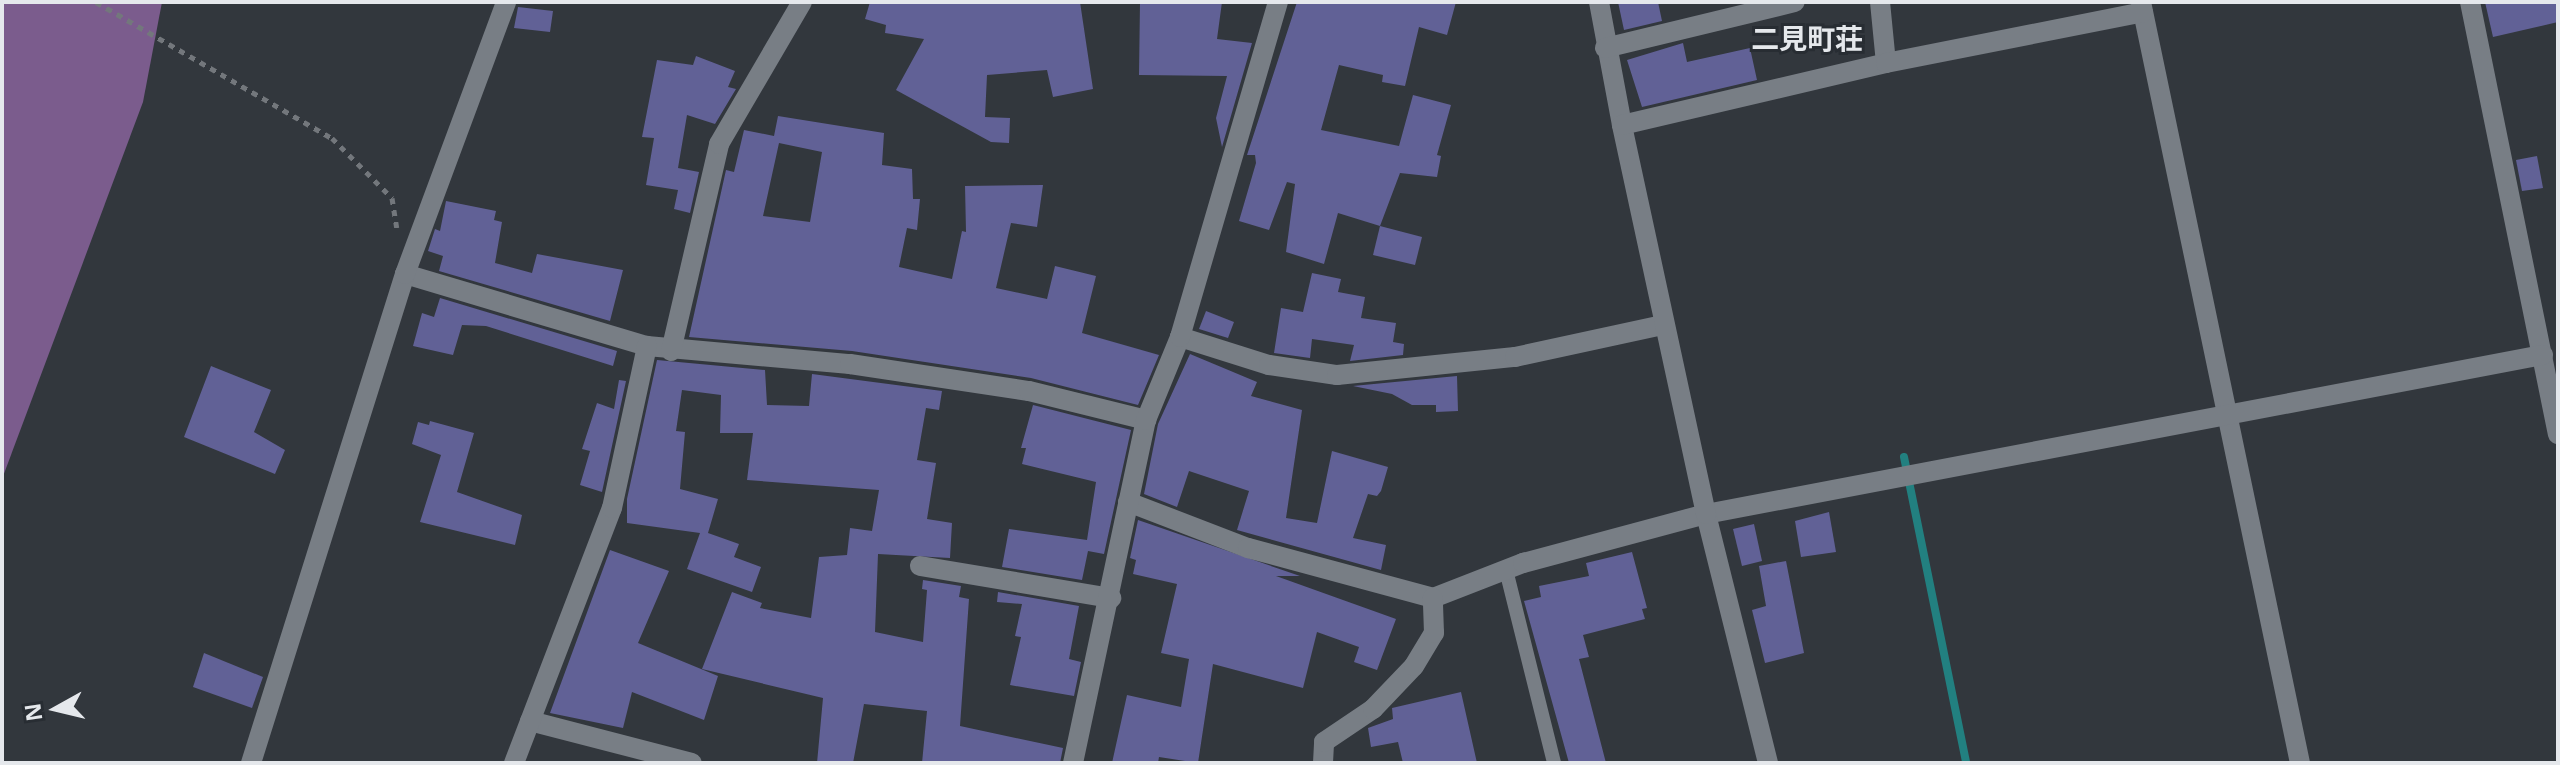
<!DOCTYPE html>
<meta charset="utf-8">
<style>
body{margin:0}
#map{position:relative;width:2560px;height:765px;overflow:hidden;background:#32373d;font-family:"Open Sans","Noto Sans JP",sans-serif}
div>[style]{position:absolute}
.forest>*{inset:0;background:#7b5c8d}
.stream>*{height:8px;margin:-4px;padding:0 4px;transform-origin:4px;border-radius:4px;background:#228080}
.building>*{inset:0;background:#616196}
.path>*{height:5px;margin-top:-2.5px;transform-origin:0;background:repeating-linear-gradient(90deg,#73777c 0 6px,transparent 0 12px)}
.service>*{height:14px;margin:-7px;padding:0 7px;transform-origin:7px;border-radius:7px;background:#787e85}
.minor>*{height:20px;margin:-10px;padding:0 10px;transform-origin:10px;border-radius:10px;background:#787e85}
span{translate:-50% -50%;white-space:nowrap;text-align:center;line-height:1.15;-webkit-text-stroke:6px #282d33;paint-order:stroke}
.quarter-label{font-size:28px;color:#e5e8ec;font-weight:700}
.frame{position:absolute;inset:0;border:4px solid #e5e8ec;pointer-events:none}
.north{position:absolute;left:16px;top:669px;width:80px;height:80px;-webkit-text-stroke:6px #282d33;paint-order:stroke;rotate:262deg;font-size:22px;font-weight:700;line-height:32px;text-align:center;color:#e5e8ec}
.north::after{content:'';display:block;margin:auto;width:28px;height:36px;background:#e5e8ec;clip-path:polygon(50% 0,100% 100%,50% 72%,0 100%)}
</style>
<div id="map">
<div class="forest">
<i style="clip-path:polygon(2px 2px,162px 2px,143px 102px,2px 479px)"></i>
</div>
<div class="stream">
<i style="left:1904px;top:457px;width:312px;rotate:78.5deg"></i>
</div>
<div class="building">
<i style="clip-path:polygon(870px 2px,1080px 2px,1093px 89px,1053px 97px,1047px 70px,987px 75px,985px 117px,1010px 118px,1009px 143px,991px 142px,896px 90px,924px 39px,885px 33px,886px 25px,865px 19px)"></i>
<i style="clip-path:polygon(1140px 2px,1222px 2px,1217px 39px,1252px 43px,1222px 147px,1216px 118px,1227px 76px,1139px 75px)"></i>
<i style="clip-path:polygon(1297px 2px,1456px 2px,1447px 35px,1419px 27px,1405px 86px,1382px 82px,1383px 75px,1339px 65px,1321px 130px,1399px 146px,1413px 95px,1451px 105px,1437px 155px,1441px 156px,1437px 177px,1400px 173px,1380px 226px,1338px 213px,1324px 264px,1286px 252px,1295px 184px,1287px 182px,1269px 230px,1239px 221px,1256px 163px,1255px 155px,1247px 155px)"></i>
<i style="clip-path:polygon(1618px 2px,1658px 2px,1662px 21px,1624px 30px)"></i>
<i style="clip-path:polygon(2485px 2px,2558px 2px,2558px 22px,2493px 37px)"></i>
<i style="clip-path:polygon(518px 7px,553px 11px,550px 32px,514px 28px)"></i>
<i style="clip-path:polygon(1683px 43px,1687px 62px,1750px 48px,1757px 80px,1642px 107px,1627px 60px)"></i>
<i style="clip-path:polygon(696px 56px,735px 71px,728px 87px,736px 89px,715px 124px,687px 115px,678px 168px,699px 172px,690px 213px,674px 209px,678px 190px,646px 185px,654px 138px,642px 137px,657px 60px,693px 65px)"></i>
<i style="clip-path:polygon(evenodd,778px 116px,884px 133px,882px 165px,912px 169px,913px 199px,920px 199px,917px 230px,907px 228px,899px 267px,952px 279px,962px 231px,966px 232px,965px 186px,1043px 185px,1037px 227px,1011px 223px,996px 288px,1047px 299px,1055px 266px,1096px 276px,1082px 333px,1159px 355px,1138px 405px,1031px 378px,852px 351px,689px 337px,726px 170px,734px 172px,744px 130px,774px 136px,778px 116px,779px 143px,822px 152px,810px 222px,763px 216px,779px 143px)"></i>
<i style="clip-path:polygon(2537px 156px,2543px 188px,2522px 191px,2516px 160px)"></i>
<i style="clip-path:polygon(446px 201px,496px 211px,494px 220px,502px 222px,495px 263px,532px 273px,537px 254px,623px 270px,610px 321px,439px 271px,443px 256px,428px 251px,435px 229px,440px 231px)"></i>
<i style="clip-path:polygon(1380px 226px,1422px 237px,1415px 265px,1373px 255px)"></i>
<i style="clip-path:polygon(1312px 273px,1341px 279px,1338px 292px,1365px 297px,1361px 318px,1396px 323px,1393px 342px,1404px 344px,1403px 355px,1350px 361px,1354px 345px,1312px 339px,1310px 358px,1274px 353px,1281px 308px,1303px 312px)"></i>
<i style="clip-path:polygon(440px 298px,617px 351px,613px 366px,486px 326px,462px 325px,453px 355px,413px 346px,422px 313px,434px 317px)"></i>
<i style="clip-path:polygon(1206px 311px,1234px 322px,1228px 338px,1199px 329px)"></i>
<i style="clip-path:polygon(1190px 354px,1257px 382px,1251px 396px,1302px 410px,1286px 518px,1317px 523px,1332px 451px,1388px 467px,1381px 491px,1377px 496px,1368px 494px,1353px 538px,1386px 545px,1381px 570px,1237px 530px,1249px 491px,1189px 471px,1177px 507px,1144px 494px,1158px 424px)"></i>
<i style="clip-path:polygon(657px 360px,765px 370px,767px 405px,809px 406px,812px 374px,942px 391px,939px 410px,926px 408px,917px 460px,936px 463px,927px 519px,952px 523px,950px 558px,878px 554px,875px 632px,923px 642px,927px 590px,922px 589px,923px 580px,961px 586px,959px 597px,969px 599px,960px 726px,1063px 748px,1060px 763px,922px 763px,927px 711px,864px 704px,853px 763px,817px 763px,823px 698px,702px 669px,732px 592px,762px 603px,760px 608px,811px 618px,819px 557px,847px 555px,850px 528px,872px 531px,879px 490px,747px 480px,753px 433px,720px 433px,721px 395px,682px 390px,676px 431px,685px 432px,680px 489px,718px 499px,708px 533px,739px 544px,734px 557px,761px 567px,752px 592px,687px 569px,700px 533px,627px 523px,627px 499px)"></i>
<i style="clip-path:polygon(211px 366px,271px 390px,254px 432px,285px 450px,275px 474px,184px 437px)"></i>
<i style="clip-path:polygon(1457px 376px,1458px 411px,1436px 412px,1436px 405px,1412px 405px,1392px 394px,1353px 386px)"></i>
<i style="clip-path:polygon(619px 380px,626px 381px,602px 492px,580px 485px,590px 451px,582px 449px,597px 403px,614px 409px)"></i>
<i style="clip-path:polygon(1033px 405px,1131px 430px,1104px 554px,1088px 551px,1082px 580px,1002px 567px,1009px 529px,1087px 540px,1096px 482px,1022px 464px,1026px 448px,1021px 448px)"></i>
<i style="clip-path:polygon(430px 421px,474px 433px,457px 492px,522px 515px,515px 545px,420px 522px,441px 455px,412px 444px,418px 422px,429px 425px)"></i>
<i style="clip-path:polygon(1829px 512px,1836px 552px,1801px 557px,1795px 521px)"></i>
<i style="clip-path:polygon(1138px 520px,1300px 576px,1276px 576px,1396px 619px,1377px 670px,1354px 662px,1359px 647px,1317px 632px,1303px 688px,1213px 664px,1198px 763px,1159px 757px,1158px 763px,1112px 763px,1127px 695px,1181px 707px,1189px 659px,1161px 653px,1177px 584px,1133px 574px,1136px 560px,1130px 558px)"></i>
<i style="clip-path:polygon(1754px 524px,1762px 561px,1742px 566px,1733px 529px)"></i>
<i style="clip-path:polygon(610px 550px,669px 571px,638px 643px,718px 676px,704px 720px,632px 692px,623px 728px,550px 713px)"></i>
<i style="clip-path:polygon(1632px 552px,1647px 608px,1642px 609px,1645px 619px,1583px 635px,1589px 657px,1579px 659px,1606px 763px,1569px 763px,1524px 601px,1541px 597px,1539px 586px,1589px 576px,1586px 563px)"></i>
<i style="clip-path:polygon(1786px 561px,1804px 653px,1765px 663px,1752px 610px,1766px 606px,1759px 566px)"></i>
<i style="clip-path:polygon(998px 592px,1079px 606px,1069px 659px,1081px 662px,1074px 696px,1010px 685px,1021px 637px,1015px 636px,1022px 604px,997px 602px)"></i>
<i style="clip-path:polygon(204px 653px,263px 677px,252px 708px,193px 687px)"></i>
<i style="clip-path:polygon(1461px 692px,1477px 763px,1403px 763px,1398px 742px,1371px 747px,1368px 728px,1393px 719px,1392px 708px)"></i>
</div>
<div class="path">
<i style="left:96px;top:2px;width:272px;rotate:30deg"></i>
<i style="left:332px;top:138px;width:85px;rotate:45deg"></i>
<i style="left:392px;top:198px;width:30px;rotate:81deg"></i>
</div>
<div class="service">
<i style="left:1506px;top:570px;width:199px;rotate:76deg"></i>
</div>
<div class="minor">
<i style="left:1599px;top:2px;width:125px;rotate:79.4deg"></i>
<i style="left:1880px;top:2px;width:61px;rotate:84.4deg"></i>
<i style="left:2141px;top:2px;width:777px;rotate:78.2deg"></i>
<i style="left:2470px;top:2px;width:441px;rotate:78.5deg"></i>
<i style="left:1605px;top:48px;width:195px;rotate:-13.6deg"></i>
<i style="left:405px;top:274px;width:252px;rotate:16.6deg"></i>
<i style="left:647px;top:346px;width:204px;rotate:5.1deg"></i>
<i style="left:850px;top:364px;width:181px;rotate:8.6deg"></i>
<i style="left:1029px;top:391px;width:121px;rotate:13.9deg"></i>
<i style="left:1180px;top:337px;width:93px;rotate:17.5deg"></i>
<i style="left:1269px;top:365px;width:69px;rotate:8.4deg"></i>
<i style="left:1337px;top:375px;width:179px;rotate:-5.8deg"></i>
<i style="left:1515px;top:357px;width:151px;rotate:-12.2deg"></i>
<i style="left:671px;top:351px;width:212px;rotate:-76.9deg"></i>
<i style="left:719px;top:144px;width:164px;rotate:-59.7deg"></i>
<i style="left:1128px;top:502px;width:129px;rotate:21deg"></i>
<i style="left:1248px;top:548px;width:192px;rotate:15.1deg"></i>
<i style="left:1433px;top:598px;width:97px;rotate:-21.3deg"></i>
<i style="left:1523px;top:563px;width:189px;rotate:-15deg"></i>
<i style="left:1706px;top:514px;width:852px;rotate:-10.76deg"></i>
<i style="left:920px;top:566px;width:194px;rotate:9.5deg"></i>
<i style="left:530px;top:721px;width:167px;rotate:14.5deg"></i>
<i style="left:251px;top:763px;width:513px;rotate:-72.52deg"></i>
<i style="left:405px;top:274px;width:290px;rotate:-69.6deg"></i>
<i style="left:514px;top:763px;width:273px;rotate:-69deg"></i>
<i style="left:612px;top:508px;width:166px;rotate:-77.8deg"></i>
<i style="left:1073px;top:763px;width:351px;rotate:-78deg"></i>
<i style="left:1146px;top:420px;width:90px;rotate:-67.7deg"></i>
<i style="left:1180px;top:337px;width:349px;rotate:-73.7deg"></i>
<i style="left:1323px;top:763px;width:21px;rotate:-87deg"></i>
<i style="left:1324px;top:742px;width:59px;rotate:-34deg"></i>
<i style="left:1373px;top:709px;width:59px;rotate:-46.4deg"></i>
<i style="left:1414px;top:666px;width:39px;rotate:-59deg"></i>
<i style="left:1434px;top:633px;width:35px;rotate:-92deg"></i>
<i style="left:1768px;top:763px;width:257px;rotate:-104deg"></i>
<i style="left:1706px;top:514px;width:398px;rotate:-102.2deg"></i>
<i style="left:1622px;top:125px;width:271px;rotate:-13.2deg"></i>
<i style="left:1886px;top:63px;width:262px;rotate:-11.2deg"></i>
</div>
<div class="quarter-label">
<span style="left:1807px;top:38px">二見町荘</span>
</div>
<div class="frame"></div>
<div class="north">N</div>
</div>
